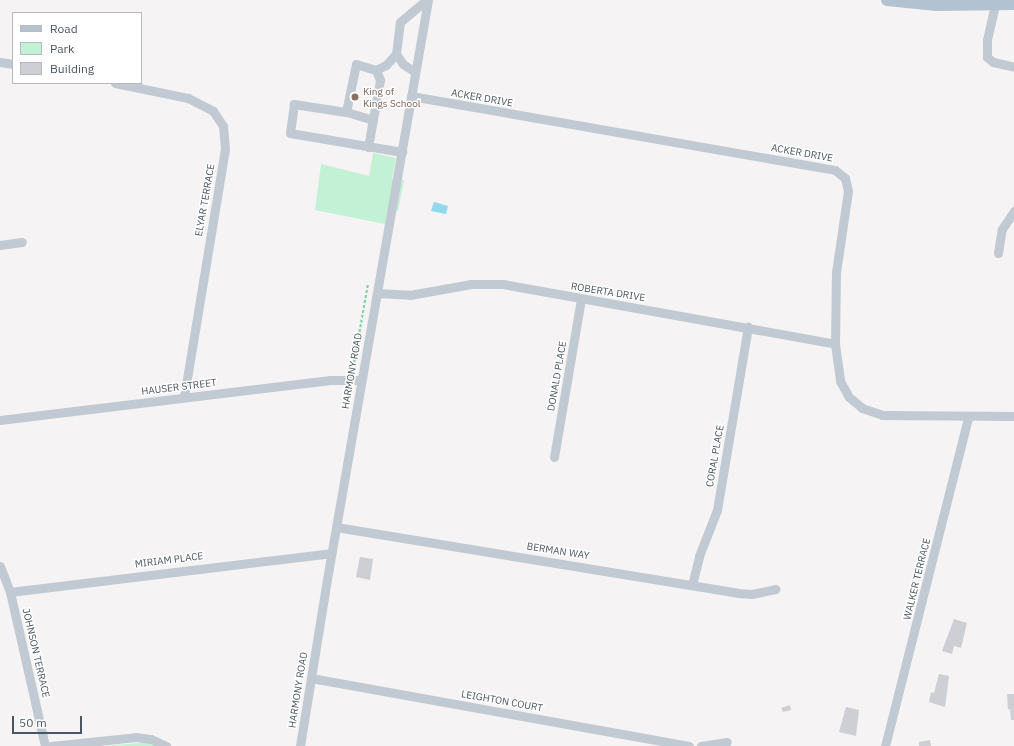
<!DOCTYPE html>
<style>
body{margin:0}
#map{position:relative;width:1014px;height:746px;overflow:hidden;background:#f5f3f3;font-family:"IBM Plex Sans",sans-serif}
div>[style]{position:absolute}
.green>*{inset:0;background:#c3f1d5}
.water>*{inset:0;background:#90daee}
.building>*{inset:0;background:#cdcfd5}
.path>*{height:1.5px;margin-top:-0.75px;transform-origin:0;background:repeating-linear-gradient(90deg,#7ad0a6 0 3px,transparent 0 5px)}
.minor>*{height:9px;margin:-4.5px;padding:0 4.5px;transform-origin:4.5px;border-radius:4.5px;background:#c1cad2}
.major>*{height:12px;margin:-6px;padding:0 6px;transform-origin:6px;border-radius:6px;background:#b3c2d1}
.dots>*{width:11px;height:11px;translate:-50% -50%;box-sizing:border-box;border:2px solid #fff;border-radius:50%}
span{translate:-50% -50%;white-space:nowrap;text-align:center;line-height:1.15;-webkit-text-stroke:3px #fff;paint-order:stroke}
.education-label{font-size:10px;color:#785e54}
.left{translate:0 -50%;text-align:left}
.street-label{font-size:10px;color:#4a5661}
.legend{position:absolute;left:12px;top:12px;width:130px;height:72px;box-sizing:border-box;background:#fff;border:1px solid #b7bbc0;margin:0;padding:5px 7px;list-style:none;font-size:12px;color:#4a5661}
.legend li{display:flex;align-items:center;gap:8px;height:20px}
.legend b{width:20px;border:1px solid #b7bbc0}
.scale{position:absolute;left:12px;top:716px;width:70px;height:18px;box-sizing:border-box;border:2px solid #4a5661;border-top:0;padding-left:5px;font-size:12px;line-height:14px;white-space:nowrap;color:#4a5661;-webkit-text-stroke:3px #fff;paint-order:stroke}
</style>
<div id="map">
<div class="green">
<i style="clip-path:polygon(373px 153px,396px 158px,392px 179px,404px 180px,398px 211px,387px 210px,385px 224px,315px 210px,321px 164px,369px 176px)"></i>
<i style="clip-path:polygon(163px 741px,168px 746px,104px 746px)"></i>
</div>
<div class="water">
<i style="clip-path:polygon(434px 202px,448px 206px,446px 214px,431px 211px)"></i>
</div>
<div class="building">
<i style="clip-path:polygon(360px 557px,373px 559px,370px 580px,356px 577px)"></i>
<i style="clip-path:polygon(954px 619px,967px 623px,961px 648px,954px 646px,952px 654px,942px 651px)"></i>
<i style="clip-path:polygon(939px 674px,949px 676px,945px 707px,929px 702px,931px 692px,934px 693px)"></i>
<i style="clip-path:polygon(1007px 694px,1014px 694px,1014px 720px,1011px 720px,1010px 709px,1008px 710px)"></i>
<i style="clip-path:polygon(790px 705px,791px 710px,783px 712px,781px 708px)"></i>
<i style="clip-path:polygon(846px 707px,859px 710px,856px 736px,839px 732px)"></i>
<i style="clip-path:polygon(930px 740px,931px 746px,919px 746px,919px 742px)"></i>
</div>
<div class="path">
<i style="left:353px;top:367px;width:85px;rotate:-79.9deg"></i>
</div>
<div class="minor">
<i style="left:995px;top:5px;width:36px;rotate:103deg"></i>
<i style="left:987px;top:40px;width:17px;rotate:90deg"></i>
<i style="left:987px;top:57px;width:8px;rotate:40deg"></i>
<i style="left:993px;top:62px;width:22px;rotate:13deg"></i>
<i style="left:0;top:62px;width:13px;rotate:9deg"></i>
<i style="left:415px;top:72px;width:14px;rotate:-146deg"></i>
<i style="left:403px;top:64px;width:12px;rotate:-125deg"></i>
<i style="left:396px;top:54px;width:32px;rotate:-83deg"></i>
<i style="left:400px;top:22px;width:34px;rotate:-40deg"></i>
<i style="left:115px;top:83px;width:75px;rotate:11.6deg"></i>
<i style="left:188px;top:98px;width:28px;rotate:27deg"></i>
<i style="left:213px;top:111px;width:18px;rotate:56deg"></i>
<i style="left:223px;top:126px;width:23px;rotate:85deg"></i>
<i style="left:225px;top:149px;width:251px;rotate:99.4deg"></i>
<i style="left:411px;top:96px;width:430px;rotate:9.9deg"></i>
<i style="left:835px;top:170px;width:13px;rotate:39deg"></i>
<i style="left:845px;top:178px;width:13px;rotate:77deg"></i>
<i style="left:848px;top:191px;width:82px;rotate:98.4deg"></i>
<i style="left:836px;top:272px;width:72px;rotate:90.8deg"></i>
<i style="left:835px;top:344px;width:37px;rotate:82deg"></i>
<i style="left:840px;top:381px;width:18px;rotate:61deg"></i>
<i style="left:849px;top:397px;width:17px;rotate:40deg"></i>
<i style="left:862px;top:408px;width:21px;rotate:19deg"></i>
<i style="left:882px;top:415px;width:132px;rotate:0.4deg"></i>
<i style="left:346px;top:112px;width:49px;rotate:-78.2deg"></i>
<i style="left:356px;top:64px;width:21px;rotate:17deg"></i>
<i style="left:376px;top:70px;width:11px;rotate:-27deg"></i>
<i style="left:386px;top:65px;width:15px;rotate:-48deg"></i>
<i style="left:373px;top:120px;width:28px;rotate:-163deg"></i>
<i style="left:346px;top:112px;width:53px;rotate:-171.3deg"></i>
<i style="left:294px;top:104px;width:29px;rotate:98deg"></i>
<i style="left:290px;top:133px;width:114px;rotate:9.6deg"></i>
<i style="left:368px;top:147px;width:68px;rotate:-79.8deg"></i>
<i style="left:380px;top:80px;width:11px;rotate:-112deg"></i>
<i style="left:0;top:245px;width:22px;rotate:-8deg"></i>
<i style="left:998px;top:253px;width:24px;rotate:-81deg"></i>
<i style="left:1002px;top:229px;width:22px;rotate:-56deg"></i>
<i style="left:377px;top:293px;width:33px;rotate:3deg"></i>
<i style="left:410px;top:295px;width:62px;rotate:-10.2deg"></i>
<i style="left:471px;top:284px;width:32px"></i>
<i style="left:503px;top:284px;width:337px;rotate:10.2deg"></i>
<i style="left:0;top:420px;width:333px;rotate:-6.9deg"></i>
<i style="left:331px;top:380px;width:30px"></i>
<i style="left:554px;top:457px;width:160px;rotate:-80.3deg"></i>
<i style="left:336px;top:527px;width:407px;rotate:9.3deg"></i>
<i style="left:738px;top:593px;width:14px;rotate:4deg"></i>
<i style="left:752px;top:594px;width:24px;rotate:-12deg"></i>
<i style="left:0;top:566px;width:28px;rotate:69deg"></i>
<i style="left:10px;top:592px;width:158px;rotate:77.2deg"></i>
<i style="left:692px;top:585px;width:30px;rotate:-76deg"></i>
<i style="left:699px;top:556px;width:49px;rotate:-68.6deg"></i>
<i style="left:717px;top:510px;width:186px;rotate:-80.4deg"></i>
<i style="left:10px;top:592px;width:323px;rotate:-6.9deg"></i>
<i style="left:311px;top:678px;width:384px;rotate:10.2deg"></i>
<i style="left:51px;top:746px;width:85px;rotate:-6deg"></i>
<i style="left:136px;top:737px;width:15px;rotate:8deg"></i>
<i style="left:151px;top:739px;width:17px;rotate:25deg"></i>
<i style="left:300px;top:746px;width:163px;rotate:-80.8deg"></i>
<i style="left:326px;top:585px;width:594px;rotate:-80.11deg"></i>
<i style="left:701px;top:746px;width:26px;rotate:-9deg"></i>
<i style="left:885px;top:746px;width:339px;rotate:-75.8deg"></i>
</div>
<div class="major">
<i style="left:887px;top:0;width:50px;rotate:5.7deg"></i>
<i style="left:937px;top:5px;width:77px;rotate:-0.7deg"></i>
</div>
<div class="dots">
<i style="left:355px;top:97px;background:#8d6e63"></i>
</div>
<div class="education-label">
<span class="left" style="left:363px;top:97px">King of<br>Kings School</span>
</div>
<div class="street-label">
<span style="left:482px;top:98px;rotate:10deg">ACKER DRIVE</span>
<span style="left:802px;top:153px;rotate:10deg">ACKER DRIVE</span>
<span style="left:205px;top:200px;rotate:-80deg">ELYAR TERRACE</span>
<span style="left:608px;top:292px;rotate:9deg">ROBERTA DRIVE</span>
<span style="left:352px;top:371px;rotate:-80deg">HARMONY ROAD</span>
<span style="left:557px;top:376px;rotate:-80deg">DONALD PLACE</span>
<span style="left:179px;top:387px;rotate:-7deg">HAUSER STREET</span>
<span style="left:715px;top:456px;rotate:-80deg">CORAL PLACE</span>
<span style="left:558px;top:551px;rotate:9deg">BERMAN WAY</span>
<span style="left:169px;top:560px;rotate:-7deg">MIRIAM PLACE</span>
<span style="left:917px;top:579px;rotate:-76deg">WALKER TERRACE</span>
<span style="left:36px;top:653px;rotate:77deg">JOHNSON TERRACE</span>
<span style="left:298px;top:690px;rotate:-81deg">HARMONY ROAD</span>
<span style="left:502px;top:701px;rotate:10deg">LEIGHTON COURT</span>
</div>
<ul class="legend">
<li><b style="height:5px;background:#b3c2d1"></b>Road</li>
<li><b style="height:11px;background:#c3f1d5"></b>Park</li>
<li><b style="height:11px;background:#cdcfd5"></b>Building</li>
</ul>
<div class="scale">50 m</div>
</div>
